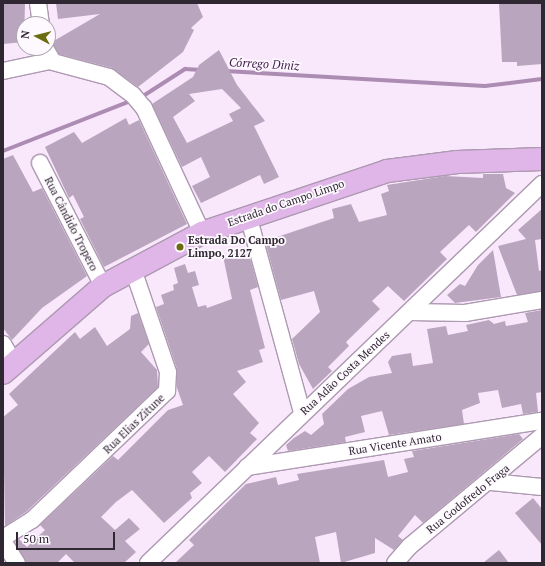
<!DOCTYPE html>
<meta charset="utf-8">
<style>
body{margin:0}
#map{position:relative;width:545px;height:566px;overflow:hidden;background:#f9e7fc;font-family:"PT Serif",serif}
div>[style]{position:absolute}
.stream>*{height:4px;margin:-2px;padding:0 2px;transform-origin:2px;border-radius:2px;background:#ac8cb3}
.building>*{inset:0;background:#baa5be}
.roads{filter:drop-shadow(1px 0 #ad99b1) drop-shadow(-1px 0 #ad99b1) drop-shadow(0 1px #ad99b1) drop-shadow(0 -1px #ad99b1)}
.street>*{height:16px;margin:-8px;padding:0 8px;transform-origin:8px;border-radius:8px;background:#fff}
.primary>*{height:22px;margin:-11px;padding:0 11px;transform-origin:11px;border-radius:11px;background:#dfb6e7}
.dots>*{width:11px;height:11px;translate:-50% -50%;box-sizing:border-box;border:2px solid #fef9ff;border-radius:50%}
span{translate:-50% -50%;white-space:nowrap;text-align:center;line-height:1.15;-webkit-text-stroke:3.5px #fef9ff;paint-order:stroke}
.street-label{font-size:11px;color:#2f2731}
.poi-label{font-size:11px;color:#2f2731;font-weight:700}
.left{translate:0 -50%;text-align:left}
.water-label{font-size:12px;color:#41184a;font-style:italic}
.frame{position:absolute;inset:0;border:4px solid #2f2731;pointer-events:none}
.north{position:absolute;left:16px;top:16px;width:40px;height:40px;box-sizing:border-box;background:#fef9ff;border:1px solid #aba5ad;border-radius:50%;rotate:277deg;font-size:11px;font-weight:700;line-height:16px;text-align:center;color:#2f2731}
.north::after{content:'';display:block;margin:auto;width:14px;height:18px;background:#6b6c0d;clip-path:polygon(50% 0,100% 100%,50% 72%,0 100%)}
.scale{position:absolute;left:16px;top:532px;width:99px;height:18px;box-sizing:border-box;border:2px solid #2f2731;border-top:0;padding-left:5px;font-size:12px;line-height:14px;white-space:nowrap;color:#2f2731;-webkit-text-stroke:3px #fef9ff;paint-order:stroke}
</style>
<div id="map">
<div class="stream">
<i style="left:225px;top:71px;width:260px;rotate:3.3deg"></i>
<i style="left:485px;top:86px;width:57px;rotate:-7deg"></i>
<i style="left:140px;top:98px;width:54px;rotate:-32.8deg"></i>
<i style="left:185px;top:69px;width:16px;rotate:4deg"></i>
<i style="left:3px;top:151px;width:140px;rotate:-21.4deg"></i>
</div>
<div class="building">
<i style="clip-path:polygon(3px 3px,25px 3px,24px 42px,3px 44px)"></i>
<i style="clip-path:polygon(56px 3px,197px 3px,203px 17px,191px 28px,194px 30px,183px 52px,138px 87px,112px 68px,59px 54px,52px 42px,100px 14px,58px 19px)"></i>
<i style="clip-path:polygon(499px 3px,542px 3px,542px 64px,517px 66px,517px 62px,502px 62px)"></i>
<i style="clip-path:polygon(evenodd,219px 50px,237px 85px,265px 121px,254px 126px,279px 177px,264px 184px,260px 175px,201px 203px,192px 186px,210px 177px,201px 157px,182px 167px,152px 104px,193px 77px,199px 65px,219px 50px,222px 89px,241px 108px,229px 114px,233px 121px,187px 143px,173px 117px,195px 101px,189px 94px,222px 89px)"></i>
<i style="clip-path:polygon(126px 118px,129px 125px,139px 120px,187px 224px,104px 267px,80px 219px,84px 217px,73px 195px,69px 198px,45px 147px,74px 132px,82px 143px)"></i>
<i style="clip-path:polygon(13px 155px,33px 192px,42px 188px,87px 276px,42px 308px,12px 340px,3px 328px,3px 159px)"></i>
<i style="clip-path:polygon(483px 174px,503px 174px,506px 188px,515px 193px,476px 232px,469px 225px,440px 252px,447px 259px,404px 301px,388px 286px,372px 301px,380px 309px,346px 342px,349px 346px,328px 367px,332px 371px,313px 389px,299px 364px,292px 339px,320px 312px,314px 291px,281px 300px,265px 241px,334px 218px,332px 209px,351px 204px,359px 222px,387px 215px,381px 194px,389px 191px,387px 185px,445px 176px,483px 178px)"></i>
<i style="clip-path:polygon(542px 209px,542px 239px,535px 240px,539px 271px,542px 270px,542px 291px,517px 295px,498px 246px,526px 239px,518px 230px)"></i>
<i style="clip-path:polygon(493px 250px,501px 297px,455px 303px,447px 295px,460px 284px,465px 286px,478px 265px)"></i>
<i style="clip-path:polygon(248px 251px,258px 287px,250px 290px,265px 348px,259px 350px,263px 362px,237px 371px,246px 382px,233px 394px,259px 423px,250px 433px,257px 439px,225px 472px,209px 456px,192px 472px,202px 483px,190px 493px,192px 498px,164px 523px,132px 490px,116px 502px,101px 517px,115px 530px,129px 518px,140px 529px,125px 541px,136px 552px,124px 563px,75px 563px,66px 554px,57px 563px,26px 563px,15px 542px,19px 539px,27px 547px,45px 530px,40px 525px,113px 456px,118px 460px,168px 410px,183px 405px,177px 388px,177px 369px,156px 307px,164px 304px,161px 295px,174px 290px,173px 285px,178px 283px,174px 268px,185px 264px,188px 273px,195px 271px,199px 285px,192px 287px,198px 307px,206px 305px,207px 308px,232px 299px,223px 256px)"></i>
<i style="clip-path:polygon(542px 310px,542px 392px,536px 393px,538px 412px,523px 414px,521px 404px,502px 408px,498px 390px,478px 393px,480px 403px,462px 410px,464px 424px,389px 435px,382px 411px,361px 416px,365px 432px,345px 437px,346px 442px,288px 451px,286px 445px,294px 438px,305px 431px,311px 435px,324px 424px,322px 414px,348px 389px,369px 377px,392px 373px,388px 362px,392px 356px,411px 353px,413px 366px,433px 363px,427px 329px,446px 326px,448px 335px,468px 331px,466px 325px,489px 320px,494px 324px,505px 321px,506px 326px,528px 322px,525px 313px)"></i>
<i style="clip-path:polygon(138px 313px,149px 344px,141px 352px,157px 370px,158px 387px,26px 512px,5px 526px,3px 417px,18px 405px,9px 394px,75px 332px,80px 339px,95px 327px,107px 346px,130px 329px,131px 316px)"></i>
<i style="clip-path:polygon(519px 434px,523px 439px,423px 523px,415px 515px,398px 536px,403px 540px,394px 550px,375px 538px,375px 553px,341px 563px,336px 532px,315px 537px,320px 563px,175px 563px,194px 545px,189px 540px,246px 484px,276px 477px,278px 485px,299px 480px,297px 474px,384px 460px,388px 477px,408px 472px,404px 459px,414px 457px,412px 451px)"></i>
<i style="clip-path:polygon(533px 498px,542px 509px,542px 545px,515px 513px)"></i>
<i style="clip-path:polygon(499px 550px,509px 563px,483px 563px)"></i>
</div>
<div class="roads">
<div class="street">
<i style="left:38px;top:3px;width:21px;rotate:82deg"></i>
<i style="left:45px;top:48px;width:16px;rotate:60deg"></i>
<i style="left:53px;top:62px;width:58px;rotate:15deg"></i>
<i style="left:109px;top:77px;width:30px;rotate:37deg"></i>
<i style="left:133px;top:95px;width:17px;rotate:50deg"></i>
<i style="left:144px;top:108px;width:138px;rotate:65.1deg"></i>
<i style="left:3px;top:71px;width:48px;rotate:-12deg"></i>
<i style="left:40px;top:163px;width:138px;rotate:62.9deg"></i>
<i style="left:248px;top:215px;width:204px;rotate:74.7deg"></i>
<i style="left:411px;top:312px;width:54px;rotate:1.1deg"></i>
<i style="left:465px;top:313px;width:78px;rotate:-9.6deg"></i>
<i style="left:3px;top:344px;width:22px;rotate:60deg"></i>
<i style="left:247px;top:467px;width:299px;rotate:-8.9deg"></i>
<i style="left:491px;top:482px;width:51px;rotate:5.6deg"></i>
<i style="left:3px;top:538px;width:34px;rotate:-32deg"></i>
<i style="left:32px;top:520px;width:187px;rotate:-43.7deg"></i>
<i style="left:167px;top:391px;width:19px;rotate:-87deg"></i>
<i style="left:168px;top:372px;width:109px;rotate:-108.8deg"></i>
<i style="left:3px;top:541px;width:26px;rotate:58deg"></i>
<i style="left:148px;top:563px;width:547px;rotate:-43.89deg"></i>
<i style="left:395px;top:563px;width:23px;rotate:-49deg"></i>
<i style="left:410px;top:546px;width:172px;rotate:-39.8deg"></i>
</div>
<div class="primary">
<i style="left:3px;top:373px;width:133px;rotate:-41deg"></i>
<i style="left:103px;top:286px;width:112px;rotate:-28.2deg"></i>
<i style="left:202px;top:233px;width:195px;rotate:-18.5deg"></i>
<i style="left:387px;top:171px;width:71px;rotate:-7.3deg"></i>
<i style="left:457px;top:162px;width:85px;rotate:-2deg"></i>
</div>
</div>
<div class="dots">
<i style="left:180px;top:247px;background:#6b6c0d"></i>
</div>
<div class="street-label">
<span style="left:286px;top:203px;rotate:-19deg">Estrada do Campo Limpo</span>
<span style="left:71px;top:224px;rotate:63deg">Rua Cândido Tropero</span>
<span style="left:345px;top:373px;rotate:-43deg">Rua Adão Costa Mendes</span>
<span style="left:134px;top:424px;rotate:-44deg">Rua Elias Zitune</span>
<span style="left:395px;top:444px;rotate:-9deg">Rua Vicente Amato</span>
<span style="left:468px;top:499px;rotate:-39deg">Rua Godofredo Fraga</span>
</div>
<div class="poi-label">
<span class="left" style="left:188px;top:247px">Estrada Do Campo<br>Limpo, 2127</span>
</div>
<div class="water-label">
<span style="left:264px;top:64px;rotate:3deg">Córrego Diniz</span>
</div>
<div class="frame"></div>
<div class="north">N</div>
<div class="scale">50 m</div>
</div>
